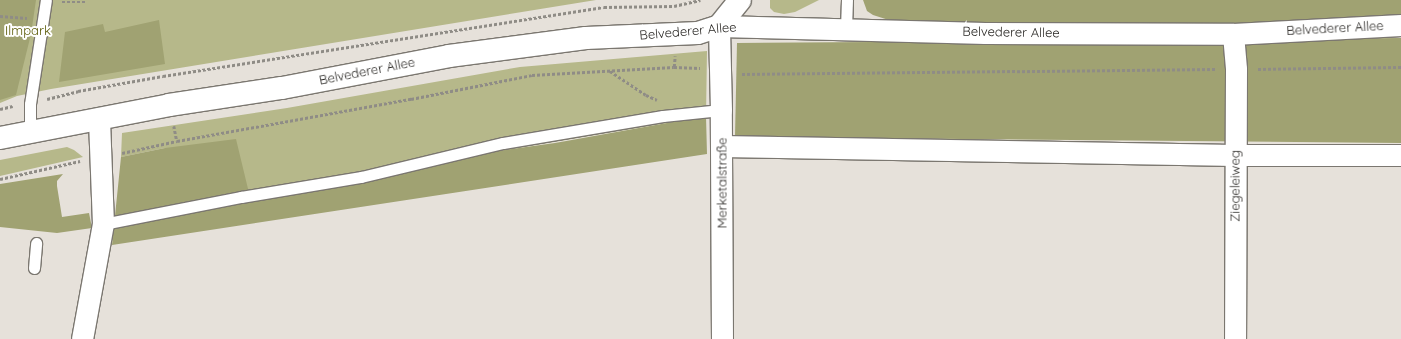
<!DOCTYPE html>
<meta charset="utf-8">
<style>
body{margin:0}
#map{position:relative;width:1401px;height:339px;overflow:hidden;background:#e6e1da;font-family:Quicksand,sans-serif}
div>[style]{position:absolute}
.green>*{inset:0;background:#b6b88a}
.forest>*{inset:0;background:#a0a272}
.path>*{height:2.5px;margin-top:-1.25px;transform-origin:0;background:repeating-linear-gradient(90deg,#8f8c86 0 3px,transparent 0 5px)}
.roads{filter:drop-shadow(1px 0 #7b7770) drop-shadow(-1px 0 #7b7770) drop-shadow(0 1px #7b7770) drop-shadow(0 -1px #7b7770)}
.lane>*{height:11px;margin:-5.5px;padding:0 5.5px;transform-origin:5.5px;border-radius:5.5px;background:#fff}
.street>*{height:21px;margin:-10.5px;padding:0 10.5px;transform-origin:10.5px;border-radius:10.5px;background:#fff}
.secondary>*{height:22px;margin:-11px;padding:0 11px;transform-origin:11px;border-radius:11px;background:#fff}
span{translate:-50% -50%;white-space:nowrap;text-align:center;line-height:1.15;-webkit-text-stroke:4px #fff;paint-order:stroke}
.street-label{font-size:13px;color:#292724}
.park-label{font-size:13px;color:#575700}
</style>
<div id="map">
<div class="green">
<i style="clip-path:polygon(0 0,596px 0,51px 89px,17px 96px,0 103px)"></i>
<i style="clip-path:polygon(770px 0,819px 0,795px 12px,784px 14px,774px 12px,770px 8px)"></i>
<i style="clip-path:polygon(707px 51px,706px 116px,667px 123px,249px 193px,165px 148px,121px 157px,122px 133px,287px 108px,520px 67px)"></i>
<i style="clip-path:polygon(67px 147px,74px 150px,83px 157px,0 176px,0 160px)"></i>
</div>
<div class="forest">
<i style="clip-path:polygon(0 0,36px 0,31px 34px,16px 95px,0 100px)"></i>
<i style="clip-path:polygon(863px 0,1401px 0,1401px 25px,1233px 34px,895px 22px,873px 15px,867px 11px)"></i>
<i style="clip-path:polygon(159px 20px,165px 64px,59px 82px,65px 32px,103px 24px,105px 32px)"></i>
<i style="clip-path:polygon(1401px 38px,1401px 143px,735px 137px,737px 43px)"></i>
<i style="clip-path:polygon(706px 116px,707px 154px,112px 245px,121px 157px,165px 148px,236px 139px,249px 193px,461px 156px,555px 143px)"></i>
<i style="clip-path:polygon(63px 174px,57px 181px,57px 186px,62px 217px,89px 213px,92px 228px,57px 233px,0 227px,0 184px)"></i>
</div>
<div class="path">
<i style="left:62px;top:2px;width:23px"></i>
<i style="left:0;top:16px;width:27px;rotate:4deg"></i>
<i style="left:674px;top:67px;width:11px;rotate:-85deg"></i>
<i style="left:1258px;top:69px;width:143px;rotate:-0.8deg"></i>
<i style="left:610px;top:71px;width:43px;rotate:33.7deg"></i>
<i style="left:646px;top:95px;width:12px;rotate:24deg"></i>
<i style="left:742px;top:74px;width:473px;rotate:-0.6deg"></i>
<i style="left:47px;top:99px;width:32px;rotate:-14deg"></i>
<i style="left:78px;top:91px;width:86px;rotate:-10deg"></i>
<i style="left:163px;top:76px;width:446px;rotate:-8.9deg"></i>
<i style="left:604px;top:7px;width:70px;rotate:-0.8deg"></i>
<i style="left:674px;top:6px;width:27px;rotate:-13deg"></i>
<i style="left:0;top:109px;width:13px;rotate:-13deg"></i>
<i style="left:174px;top:126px;width:15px;rotate:79deg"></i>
<i style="left:122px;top:153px;width:56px;rotate:-12.3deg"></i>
<i style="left:177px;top:141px;width:238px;rotate:-10.2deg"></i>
<i style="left:411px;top:99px;width:123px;rotate:-11.2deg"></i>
<i style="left:532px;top:75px;width:142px;rotate:-3.2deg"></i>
<i style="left:674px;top:67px;width:26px;rotate:2deg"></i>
<i style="left:0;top:179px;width:82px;rotate:-12.7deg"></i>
</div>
<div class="roads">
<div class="lane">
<i style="left:846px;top:28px;width:28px;rotate:-88deg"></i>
<i style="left:30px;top:132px;width:28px;rotate:-90deg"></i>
<i style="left:30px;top:104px;width:105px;rotate:-81.3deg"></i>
<i style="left:103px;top:224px;width:141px;rotate:-11.1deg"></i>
<i style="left:241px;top:197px;width:122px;rotate:-9.5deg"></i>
<i style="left:361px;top:177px;width:146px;rotate:-13.5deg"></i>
<i style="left:503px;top:143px;width:162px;rotate:-9.6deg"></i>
<i style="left:663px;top:116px;width:58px;rotate:-5.9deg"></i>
<i style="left:34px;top:268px;width:25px;rotate:-85deg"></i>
</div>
<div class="street">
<i style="left:1233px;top:34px;width:35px;rotate:85deg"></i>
<i style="left:1236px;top:69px;width:270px;rotate:90.2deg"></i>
<i style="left:721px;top:146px;width:514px;rotate:1deg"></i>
<i style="left:1235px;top:155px;width:166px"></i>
<i style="left:82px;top:339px;width:117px;rotate:-79.7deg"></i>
<i style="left:103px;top:224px;width:106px;rotate:-92.2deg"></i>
<i style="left:722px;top:339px;width:229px;rotate:-90.3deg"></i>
<i style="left:721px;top:110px;width:84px;rotate:-91.4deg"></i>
<i style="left:719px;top:26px;width:266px;rotate:1.5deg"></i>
<i style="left:985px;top:33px;width:248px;rotate:0.2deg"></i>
<i style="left:1233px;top:34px;width:168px;rotate:-3.1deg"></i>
</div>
<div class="secondary">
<i style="left:0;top:138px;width:172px;rotate:-11deg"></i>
<i style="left:169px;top:105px;width:114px;rotate:-8.6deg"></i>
<i style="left:282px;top:88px;width:170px;rotate:-10.8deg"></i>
<i style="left:449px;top:56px;width:138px;rotate:-7.5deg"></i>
<i style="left:586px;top:38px;width:112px;rotate:-2.6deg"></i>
<i style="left:698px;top:33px;width:22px;rotate:-18deg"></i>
<i style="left:719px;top:26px;width:33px;rotate:-51deg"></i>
</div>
</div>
<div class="street-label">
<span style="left:1335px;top:28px;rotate:-3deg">Belvederer Allee</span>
<span style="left:688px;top:31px;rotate:-5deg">Belvederer Allee</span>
<span style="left:1011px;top:32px;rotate:1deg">Belvederer Allee</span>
<span style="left:367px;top:71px;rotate:-11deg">Belvederer Allee</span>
<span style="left:722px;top:183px;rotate:-90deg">Merketalstraße</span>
<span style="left:1235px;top:186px;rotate:-90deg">Ziegeleiweg</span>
</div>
<div class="park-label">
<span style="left:28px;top:30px">Ilmpark</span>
</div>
</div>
